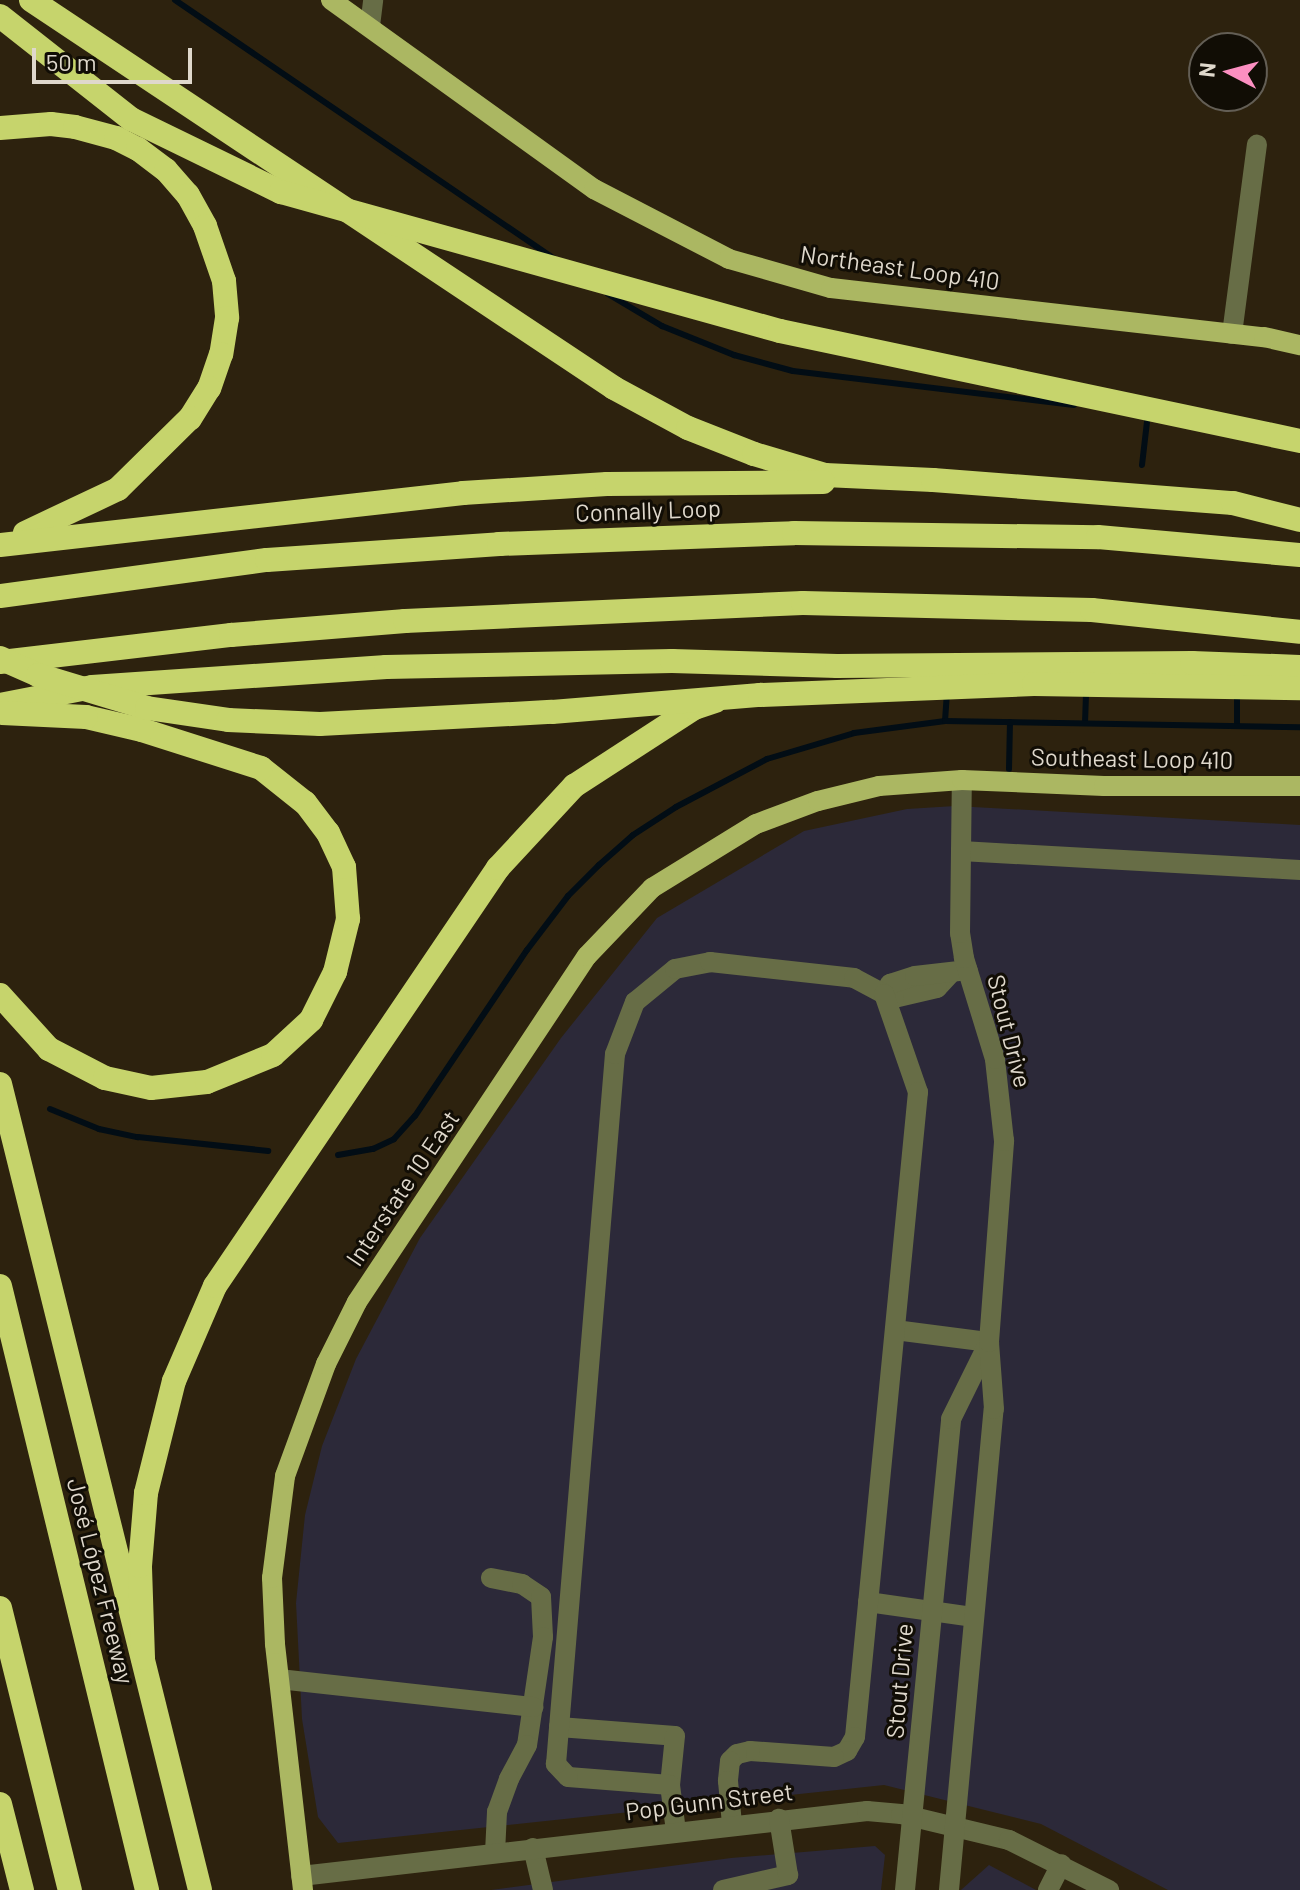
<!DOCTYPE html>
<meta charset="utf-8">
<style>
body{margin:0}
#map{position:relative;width:1300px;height:1890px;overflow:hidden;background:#2d220e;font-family:Barlow,sans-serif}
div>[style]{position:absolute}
.industrial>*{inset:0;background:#2c2939}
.stream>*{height:6px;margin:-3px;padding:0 3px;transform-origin:3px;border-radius:3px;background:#020d15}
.minor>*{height:20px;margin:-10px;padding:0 10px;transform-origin:10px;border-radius:10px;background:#676d46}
.major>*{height:20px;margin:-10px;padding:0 10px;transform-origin:10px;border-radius:10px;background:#abb762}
.highway>*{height:24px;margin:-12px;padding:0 12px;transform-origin:12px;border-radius:12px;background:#c6d46c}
.highway-bridge>*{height:24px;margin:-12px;padding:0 12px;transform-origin:12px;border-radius:12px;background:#c6d46c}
span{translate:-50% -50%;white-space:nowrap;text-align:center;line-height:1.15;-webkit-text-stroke:6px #110d05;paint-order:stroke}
.street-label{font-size:24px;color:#dfd8cc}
.north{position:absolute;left:1188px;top:32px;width:80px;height:80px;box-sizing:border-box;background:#110d05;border:2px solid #635e55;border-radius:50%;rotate:276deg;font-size:22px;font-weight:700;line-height:32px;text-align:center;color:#dfd8cc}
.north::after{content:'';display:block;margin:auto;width:28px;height:36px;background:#fc8fc1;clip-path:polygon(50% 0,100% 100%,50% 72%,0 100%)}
.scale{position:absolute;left:32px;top:48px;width:160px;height:36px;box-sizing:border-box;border:4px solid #dfd8cc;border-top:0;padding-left:10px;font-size:24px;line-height:28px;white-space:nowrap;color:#dfd8cc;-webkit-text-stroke:6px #110d05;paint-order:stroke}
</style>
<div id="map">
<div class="industrial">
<div style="clip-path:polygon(955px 806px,1300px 825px,1300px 1890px,1168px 1890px,1041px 1824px,884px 1785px,338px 1843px,318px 1817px,302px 1719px,296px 1603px,305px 1515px,322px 1446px,356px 1359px,420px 1238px,561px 1038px,657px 918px,804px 831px,907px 809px)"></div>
<div style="clip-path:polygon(875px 1846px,885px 1855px,881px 1890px,491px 1890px,731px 1858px)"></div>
<div style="clip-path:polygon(989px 1865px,1036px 1890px,961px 1890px)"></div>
</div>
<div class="stream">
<div style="left:175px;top:0;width:460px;rotate:34.3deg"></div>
<div style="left:608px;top:294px;width:63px;rotate:30.7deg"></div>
<div style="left:662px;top:326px;width:78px;rotate:21.9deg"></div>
<div style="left:734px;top:355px;width:61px;rotate:15.2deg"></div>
<div style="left:793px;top:371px;width:283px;rotate:6.9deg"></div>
<div style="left:1142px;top:465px;width:52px;rotate:-83.4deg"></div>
<div style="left:945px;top:721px;width:29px;rotate:-86deg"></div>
<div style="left:1085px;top:723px;width:34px;rotate:-88deg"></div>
<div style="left:1237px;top:725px;width:34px;rotate:-90deg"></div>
<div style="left:1009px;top:769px;width:47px;rotate:-88.8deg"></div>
<div style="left:50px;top:1109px;width:53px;rotate:22.2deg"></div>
<div style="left:99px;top:1129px;width:40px;rotate:12deg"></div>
<div style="left:138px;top:1137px;width:131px;rotate:6.1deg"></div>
<div style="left:338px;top:1155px;width:36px;rotate:-10deg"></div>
<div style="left:373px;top:1149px;width:23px;rotate:-25deg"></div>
<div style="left:394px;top:1139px;width:31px;rotate:-48deg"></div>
<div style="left:415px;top:1116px;width:200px;rotate:-56deg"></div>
<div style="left:527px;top:950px;width:68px;rotate:-52.8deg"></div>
<div style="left:568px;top:896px;width:44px;rotate:-45deg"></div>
<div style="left:599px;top:865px;width:45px;rotate:-41.4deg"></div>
<div style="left:633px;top:835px;width:51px;rotate:-33.1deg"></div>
<div style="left:676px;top:807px;width:103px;rotate:-27.8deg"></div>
<div style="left:767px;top:759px;width:91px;rotate:-16.6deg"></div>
<div style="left:854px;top:733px;width:92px;rotate:-7.5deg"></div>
<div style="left:945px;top:721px;width:355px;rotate:1deg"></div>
</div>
<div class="minor">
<div style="left:370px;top:26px;width:26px;rotate:-83deg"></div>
<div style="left:1232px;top:334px;width:191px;rotate:-82.5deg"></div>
<div style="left:961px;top:851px;width:340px;rotate:3.2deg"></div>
<div style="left:950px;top:974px;width:19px;rotate:133deg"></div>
<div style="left:937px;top:988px;width:44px;rotate:166.9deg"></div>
<div style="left:894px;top:998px;width:11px;rotate:-158deg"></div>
<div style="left:884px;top:994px;width:12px;rotate:-59deg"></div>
<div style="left:890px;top:984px;width:26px;rotate:-18deg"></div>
<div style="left:915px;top:976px;width:53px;rotate:-6.5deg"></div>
<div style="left:895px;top:1330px;width:95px;rotate:7.3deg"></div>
<div style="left:491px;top:1578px;width:32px;rotate:11deg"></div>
<div style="left:522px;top:1584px;width:23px;rotate:34deg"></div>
<div style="left:541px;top:1597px;width:40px;rotate:87.1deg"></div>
<div style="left:543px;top:1637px;width:109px;rotate:98.4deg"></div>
<div style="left:527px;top:1745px;width:38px;rotate:118deg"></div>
<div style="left:509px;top:1779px;width:35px;rotate:110deg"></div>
<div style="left:497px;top:1812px;width:41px;rotate:92.8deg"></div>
<div style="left:868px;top:1602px;width:107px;rotate:8.1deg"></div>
<div style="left:279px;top:1679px;width:256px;rotate:6.3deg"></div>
<div style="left:559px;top:1727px;width:116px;rotate:4.4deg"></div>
<div style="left:675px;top:1736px;width:49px;rotate:95.8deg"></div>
<div style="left:670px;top:1785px;width:46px;rotate:82.6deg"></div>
<div style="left:670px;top:1785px;width:102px;rotate:-175.5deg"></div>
<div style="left:568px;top:1777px;width:18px;rotate:-133deg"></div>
<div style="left:556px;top:1764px;width:712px;rotate:-85.25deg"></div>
<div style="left:615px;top:1054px;width:56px;rotate:-69deg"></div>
<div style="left:635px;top:1002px;width:52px;rotate:-39.5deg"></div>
<div style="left:675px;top:969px;width:36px;rotate:-11deg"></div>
<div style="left:710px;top:962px;width:145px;rotate:6.3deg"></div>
<div style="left:854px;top:978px;width:34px;rotate:28deg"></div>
<div style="left:884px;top:994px;width:104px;rotate:70.9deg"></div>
<div style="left:918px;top:1092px;width:648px;rotate:95.58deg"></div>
<div style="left:855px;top:1737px;width:16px;rotate:120deg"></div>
<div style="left:847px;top:1751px;width:14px;rotate:155deg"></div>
<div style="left:834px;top:1757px;width:84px;rotate:-175.9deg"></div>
<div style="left:750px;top:1751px;width:13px;rotate:167deg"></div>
<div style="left:737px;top:1754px;width:10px;rotate:135deg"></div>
<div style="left:730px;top:1761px;width:20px;rotate:96deg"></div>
<div style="left:728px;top:1781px;width:43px;rotate:84.7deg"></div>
<div style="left:533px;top:1848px;width:43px;rotate:76.6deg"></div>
<div style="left:301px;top:1876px;width:570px;rotate:-6.55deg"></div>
<div style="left:867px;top:1811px;width:34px;rotate:5deg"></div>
<div style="left:901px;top:1814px;width:111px;rotate:13.5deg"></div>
<div style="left:1009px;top:1840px;width:112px;rotate:26.6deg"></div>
<div style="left:723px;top:1890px;width:67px;rotate:-13deg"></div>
<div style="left:788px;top:1875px;width:57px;rotate:-99.1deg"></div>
<div style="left:905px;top:1890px;width:473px;rotate:-84.4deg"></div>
<div style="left:951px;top:1419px;width:86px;rotate:-63.7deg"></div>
<div style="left:949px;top:1890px;width:483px;rotate:-84.7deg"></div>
<div style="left:994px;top:1409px;width:67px;rotate:-94.3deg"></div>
<div style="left:989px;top:1342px;width:202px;rotate:-85.7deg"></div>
<div style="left:1004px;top:1141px;width:82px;rotate:-96.3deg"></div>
<div style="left:995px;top:1059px;width:106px;rotate:-107.1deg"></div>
<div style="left:964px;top:958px;width:25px;rotate:-99deg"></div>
<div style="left:960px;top:933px;width:153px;rotate:-89.3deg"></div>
<div style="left:1048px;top:1890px;width:29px;rotate:-63deg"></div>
</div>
<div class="major">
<div style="left:331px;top:0;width:324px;rotate:35.7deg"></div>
<div style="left:594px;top:189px;width:152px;rotate:27.4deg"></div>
<div style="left:729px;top:259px;width:106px;rotate:15.9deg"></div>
<div style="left:831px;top:288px;width:436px;rotate:6.5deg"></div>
<div style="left:1264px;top:337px;width:37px;rotate:13deg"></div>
<div style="left:303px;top:1890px;width:248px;rotate:-96.5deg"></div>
<div style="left:275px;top:1644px;width:66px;rotate:-92.6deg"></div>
<div style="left:272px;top:1578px;width:103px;rotate:-82.7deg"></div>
<div style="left:285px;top:1476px;width:119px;rotate:-69.9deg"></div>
<div style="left:326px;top:1364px;width:69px;rotate:-63.4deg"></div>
<div style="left:357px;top:1302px;width:415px;rotate:-56.4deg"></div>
<div style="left:587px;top:956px;width:94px;rotate:-46.3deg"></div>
<div style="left:652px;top:888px;width:122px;rotate:-31.6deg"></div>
<div style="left:756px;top:824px;width:66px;rotate:-20.4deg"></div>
<div style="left:818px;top:801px;width:63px;rotate:-13.8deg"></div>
<div style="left:879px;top:786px;width:83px;rotate:-4.1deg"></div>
<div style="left:962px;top:780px;width:142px;rotate:2.4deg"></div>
<div style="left:1104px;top:786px;width:196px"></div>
</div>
<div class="highway">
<div style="left:31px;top:0;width:700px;rotate:33.64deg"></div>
<div style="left:614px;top:388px;width:84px;rotate:28.4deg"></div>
<div style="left:688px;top:428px;width:71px;rotate:21.5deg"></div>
<div style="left:754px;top:454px;width:74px;rotate:16.5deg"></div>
<div style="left:825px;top:475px;width:108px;rotate:2.7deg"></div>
<div style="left:933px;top:480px;width:301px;rotate:4.4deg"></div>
<div style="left:1233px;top:503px;width:69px;rotate:14.2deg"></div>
<div style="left:0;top:128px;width:51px;rotate:-4.5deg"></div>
<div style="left:51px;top:124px;width:24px;rotate:7deg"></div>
<div style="left:75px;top:127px;width:42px;rotate:15deg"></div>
<div style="left:116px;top:138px;width:25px;rotate:27deg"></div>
<div style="left:138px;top:149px;width:35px;rotate:37deg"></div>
<div style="left:166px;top:170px;width:33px;rotate:49deg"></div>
<div style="left:188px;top:195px;width:35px;rotate:61deg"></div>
<div style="left:205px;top:226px;width:58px;rotate:70.9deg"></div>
<div style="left:224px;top:281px;width:37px;rotate:85deg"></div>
<div style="left:227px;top:318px;width:36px;rotate:99deg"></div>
<div style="left:221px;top:354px;width:36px;rotate:109deg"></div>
<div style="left:209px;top:388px;width:36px;rotate:122deg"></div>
<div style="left:190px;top:418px;width:101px;rotate:135.4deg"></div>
<div style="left:118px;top:489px;width:103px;rotate:154.7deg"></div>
<div style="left:0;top:545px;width:466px;rotate:-6.4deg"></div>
<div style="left:463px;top:493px;width:144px;rotate:-3.6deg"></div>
<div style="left:607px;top:484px;width:216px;rotate:-0.5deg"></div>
<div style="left:0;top:596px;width:269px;rotate:-7.7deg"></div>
<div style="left:267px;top:560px;width:233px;rotate:-3.9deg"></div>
<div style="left:499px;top:544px;width:295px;rotate:-2.1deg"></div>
<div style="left:794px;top:533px;width:304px;rotate:0.8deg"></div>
<div style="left:1098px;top:537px;width:203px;rotate:5.1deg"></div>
<div style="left:0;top:662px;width:233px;rotate:-6.7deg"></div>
<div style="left:231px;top:635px;width:175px;rotate:-4.6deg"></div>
<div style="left:405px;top:621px;width:398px;rotate:-2.6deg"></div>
<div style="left:803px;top:603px;width:289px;rotate:1.4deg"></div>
<div style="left:1092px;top:610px;width:209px;rotate:6deg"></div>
<div style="left:0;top:705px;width:94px;rotate:-11.1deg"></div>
<div style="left:92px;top:687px;width:295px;rotate:-3.9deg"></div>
<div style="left:386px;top:667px;width:286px;rotate:-1.2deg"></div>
<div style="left:672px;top:661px;width:165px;rotate:1.7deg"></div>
<div style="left:837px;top:666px;width:355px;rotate:-0.5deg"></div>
<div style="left:1192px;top:663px;width:108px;rotate:2.1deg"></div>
<div style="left:0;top:995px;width:73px;rotate:47.8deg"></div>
<div style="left:49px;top:1049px;width:63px;rotate:27.4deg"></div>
<div style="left:105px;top:1078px;width:47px;rotate:12.3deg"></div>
<div style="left:151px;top:1088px;width:56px;rotate:-6.1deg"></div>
<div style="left:207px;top:1082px;width:71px;rotate:-22.2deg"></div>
<div style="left:273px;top:1055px;width:52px;rotate:-42.6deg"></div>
<div style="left:311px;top:1020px;width:54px;rotate:-63.4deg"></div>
<div style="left:335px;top:972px;width:55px;rotate:-76.2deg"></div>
<div style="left:348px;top:919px;width:52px;rotate:-94.4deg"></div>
<div style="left:344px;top:867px;width:38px;rotate:-115deg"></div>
<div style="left:328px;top:833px;width:38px;rotate:-127deg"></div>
<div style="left:305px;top:803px;width:56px;rotate:-141.5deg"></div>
<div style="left:261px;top:768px;width:125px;rotate:-162.3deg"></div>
<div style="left:142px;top:730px;width:57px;rotate:-166.9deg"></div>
<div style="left:86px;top:717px;width:84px;rotate:-177.3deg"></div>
<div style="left:0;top:1084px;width:830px;rotate:76.06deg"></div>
<div style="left:0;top:1286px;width:622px;rotate:76.32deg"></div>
<div style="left:0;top:1608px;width:291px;rotate:76.1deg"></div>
<div style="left:143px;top:1658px;width:92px;rotate:-91.9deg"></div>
<div style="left:140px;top:1566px;width:73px;rotate:-85.3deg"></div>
<div style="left:146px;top:1493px;width:115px;rotate:-76deg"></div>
<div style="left:174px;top:1381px;width:103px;rotate:-66.7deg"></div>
<div style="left:215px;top:1286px;width:505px;rotate:-55.9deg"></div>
<div style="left:498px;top:868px;width:112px;rotate:-47.2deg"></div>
<div style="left:574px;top:786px;width:143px;rotate:-33deg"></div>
<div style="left:694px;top:708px;width:22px;rotate:-18deg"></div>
<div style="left:0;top:1804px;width:89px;rotate:75.7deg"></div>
</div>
<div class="highway-bridge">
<div style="left:0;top:16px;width:167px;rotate:38.2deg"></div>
<div style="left:131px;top:119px;width:167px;rotate:26deg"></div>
<div style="left:281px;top:192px;width:518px;rotate:15.57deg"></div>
<div style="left:780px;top:331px;width:532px;rotate:11.94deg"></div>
<div style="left:0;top:658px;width:42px;rotate:24.1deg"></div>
<div style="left:38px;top:675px;width:114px;rotate:16.8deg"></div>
<div style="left:147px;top:708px;width:82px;rotate:8.4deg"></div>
<div style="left:228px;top:720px;width:92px;rotate:2.5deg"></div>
<div style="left:320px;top:724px;width:232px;rotate:-3deg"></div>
<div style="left:552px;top:712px;width:209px;rotate:-4.7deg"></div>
<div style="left:760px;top:695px;width:274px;rotate:-2.3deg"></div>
<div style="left:1034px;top:684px;width:266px;rotate:0.9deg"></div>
</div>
<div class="street-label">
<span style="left:900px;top:267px;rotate:8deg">Northeast Loop 410</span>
<span style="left:648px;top:510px;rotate:-2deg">Connally Loop</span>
<span style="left:1132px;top:758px;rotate:1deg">Southeast Loop 410</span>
<span style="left:1010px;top:1031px;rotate:76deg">Stout Drive</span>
<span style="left:402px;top:1188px;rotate:-56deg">Interstate 10 East</span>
<span style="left:101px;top:1581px;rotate:76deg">José López Freeway</span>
<span style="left:899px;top:1681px;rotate:-85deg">Stout Drive</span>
<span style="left:709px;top:1801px;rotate:-7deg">Pop Gunn Street</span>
</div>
<div class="north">N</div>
<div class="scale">50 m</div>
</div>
